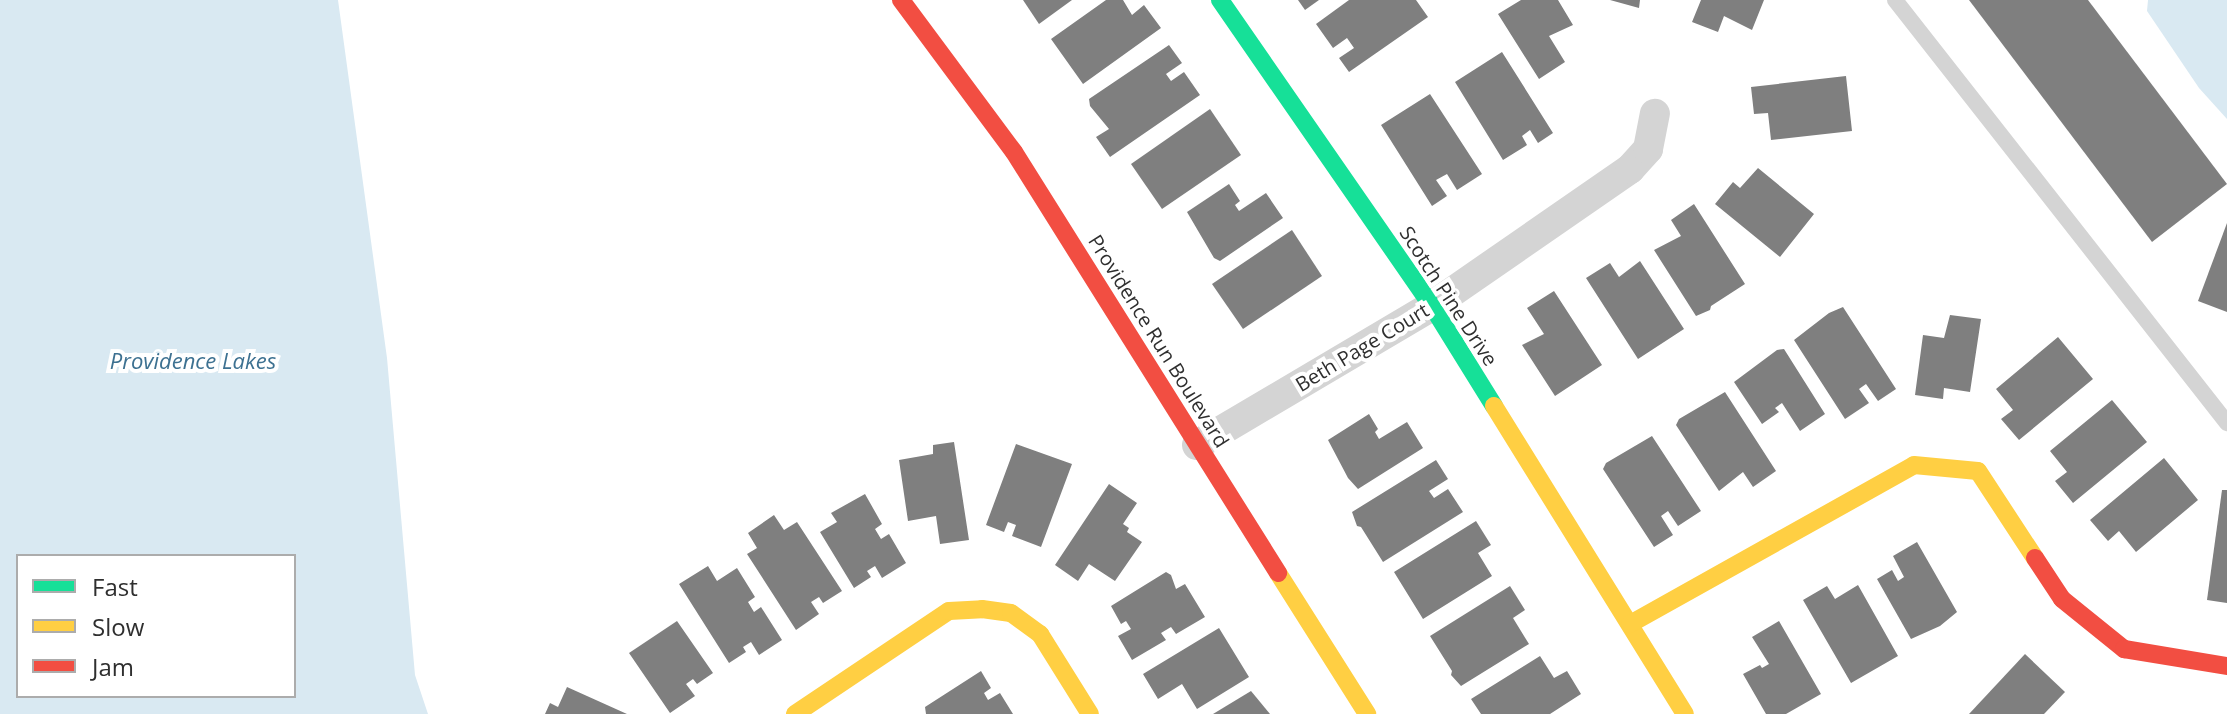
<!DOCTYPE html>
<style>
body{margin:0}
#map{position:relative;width:2227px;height:714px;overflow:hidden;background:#fff;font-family:"Open Sans",sans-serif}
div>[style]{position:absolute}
.water>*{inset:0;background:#d9e9f2}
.building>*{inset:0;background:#7f7f7f}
.lane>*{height:16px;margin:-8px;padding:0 8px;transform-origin:8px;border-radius:8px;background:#d4d4d4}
.street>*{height:30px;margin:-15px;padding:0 15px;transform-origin:15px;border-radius:15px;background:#d4d4d4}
.fast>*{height:18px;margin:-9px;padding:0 9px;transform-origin:9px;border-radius:9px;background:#16e098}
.slow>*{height:18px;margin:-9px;padding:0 9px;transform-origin:9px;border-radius:9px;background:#ffcf43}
.jam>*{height:18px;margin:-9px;padding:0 9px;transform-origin:9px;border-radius:9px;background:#f24e42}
span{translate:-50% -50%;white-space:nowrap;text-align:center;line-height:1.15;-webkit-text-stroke:8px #fff;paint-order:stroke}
.street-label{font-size:20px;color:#2f2f2f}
.water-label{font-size:22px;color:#3d7191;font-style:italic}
.legend{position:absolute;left:16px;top:554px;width:280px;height:144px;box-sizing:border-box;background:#fff;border:2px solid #acacac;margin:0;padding:10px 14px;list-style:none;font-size:24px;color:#2f2f2f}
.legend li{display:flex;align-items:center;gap:16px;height:40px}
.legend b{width:40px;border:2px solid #acacac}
</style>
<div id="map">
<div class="water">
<div style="clip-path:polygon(evenodd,0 0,338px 0,387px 358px,415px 675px,428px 714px,0 714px,0 0,18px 556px,294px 556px,294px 696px,18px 696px,18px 556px)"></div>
<div style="clip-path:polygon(2148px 0,2227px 0,2227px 119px,2199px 88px,2147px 11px)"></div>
</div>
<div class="building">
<div style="clip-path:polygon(1023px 0,1072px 0,1039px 24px)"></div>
<div style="clip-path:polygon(1106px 0,1123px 0,1132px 15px,1144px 5px,1161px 28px,1083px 84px,1051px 39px)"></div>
<div style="clip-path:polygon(1298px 0,1319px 0,1305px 10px)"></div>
<div style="clip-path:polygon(1349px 0,1416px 0,1428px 17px,1349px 72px,1339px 58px,1354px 48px,1347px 38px,1333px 48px,1316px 24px)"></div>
<div style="clip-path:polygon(1521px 0,1558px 0,1573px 25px,1549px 36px,1565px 62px,1539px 79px,1498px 14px)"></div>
<div style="clip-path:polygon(1610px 0,1640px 0,1639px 8px)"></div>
<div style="clip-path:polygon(1701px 0,1764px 0,1752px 30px,1724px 16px,1718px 32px,1692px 22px)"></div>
<div style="clip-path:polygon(1969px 0,2088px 0,2227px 184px,2152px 242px)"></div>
<div style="clip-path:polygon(1169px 45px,1182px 63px,1166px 74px,1171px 81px,1184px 72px,1200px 95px,1110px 157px,1096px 137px,1109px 129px,1090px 106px,1089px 99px)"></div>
<div style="clip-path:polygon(1502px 52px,1553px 133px,1538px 143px,1530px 130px,1522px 136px,1527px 145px,1503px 160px,1455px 82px)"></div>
<div style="clip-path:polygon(1846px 76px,1852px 131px,1771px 140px,1768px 113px,1754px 114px,1751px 87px)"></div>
<div style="clip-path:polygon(1430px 94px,1482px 174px,1457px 190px,1447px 174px,1436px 180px,1447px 196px,1432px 206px,1381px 125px)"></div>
<div style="clip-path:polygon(1210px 109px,1241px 155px,1162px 209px,1131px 164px)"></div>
<div style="clip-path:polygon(1758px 168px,1814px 214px,1780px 257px,1715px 204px,1733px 182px,1740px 188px)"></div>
<div style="clip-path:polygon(1229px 184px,1240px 201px,1235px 205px,1239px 211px,1266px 193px,1283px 218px,1220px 261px,1214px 258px,1187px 212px)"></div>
<div style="clip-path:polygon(1694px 204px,1745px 284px,1711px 306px,1710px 310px,1696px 316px,1654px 250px,1681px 236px,1671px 220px)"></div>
<div style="clip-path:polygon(2227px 223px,2227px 312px,2198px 301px)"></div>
<div style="clip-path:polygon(1292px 230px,1322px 276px,1243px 329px,1212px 284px)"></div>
<div style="clip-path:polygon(1640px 261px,1684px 329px,1638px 359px,1586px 278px,1610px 263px,1619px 277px)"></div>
<div style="clip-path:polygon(1554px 291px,1602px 365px,1555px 396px,1522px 345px,1544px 334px,1527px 308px)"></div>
<div style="clip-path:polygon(1843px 307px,1896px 389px,1878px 401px,1866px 384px,1859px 389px,1869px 403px,1845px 419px,1794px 340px,1829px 313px)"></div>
<div style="clip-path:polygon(1950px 315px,1981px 319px,1970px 392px,1944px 388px,1943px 399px,1915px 395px,1923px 335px,1944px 338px)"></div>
<div style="clip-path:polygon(2058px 337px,2093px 379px,2019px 440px,2001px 419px,2013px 410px,1996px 389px)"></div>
<div style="clip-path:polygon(1784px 349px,1825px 414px,1800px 431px,1782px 403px,1775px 408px,1779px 412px,1762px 424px,1734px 382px,1777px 350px)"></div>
<div style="clip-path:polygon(1725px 392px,1776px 471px,1753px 487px,1743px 472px,1719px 491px,1676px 425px,1679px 419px)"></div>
<div style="clip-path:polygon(2112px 400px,2147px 442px,2073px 503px,2055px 481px,2067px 472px,2050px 451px)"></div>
<div style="clip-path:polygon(1369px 414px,1378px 429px,1375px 432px,1379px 439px,1407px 422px,1423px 448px,1358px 489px,1348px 478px,1328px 440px)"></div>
<div style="clip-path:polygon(1652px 436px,1701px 511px,1678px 526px,1668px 511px,1661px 516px,1673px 535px,1654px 547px,1603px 469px,1606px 463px)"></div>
<div style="clip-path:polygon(954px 442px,969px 540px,940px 544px,936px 516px,908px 521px,899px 460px,933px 454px,933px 445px)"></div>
<div style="clip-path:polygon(1016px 444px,1072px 464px,1041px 547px,1012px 536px,1016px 525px,1008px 522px,1004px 532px,986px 525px)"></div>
<div style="clip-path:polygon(2164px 458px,2198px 500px,2136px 552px,2119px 531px,2108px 541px,2090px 520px)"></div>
<div style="clip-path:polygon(1436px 460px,1448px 479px,1429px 491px,1434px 498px,1448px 489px,1463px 512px,1383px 562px,1361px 527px,1357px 526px,1352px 512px)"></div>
<div style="clip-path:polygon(1109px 484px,1137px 503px,1123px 524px,1129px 528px,1127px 532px,1142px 542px,1115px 581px,1089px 564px,1078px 581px,1055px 565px)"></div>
<div style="clip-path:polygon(2222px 490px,2227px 490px,2227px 603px,2207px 600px)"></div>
<div style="clip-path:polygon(865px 494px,882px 524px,875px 529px,881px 539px,889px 534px,906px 563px,882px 578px,875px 566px,867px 571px,871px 577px,854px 588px,820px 532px,837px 522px,831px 513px)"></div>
<div style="clip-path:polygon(774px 515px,784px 530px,797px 522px,842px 591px,823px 603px,819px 597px,811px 602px,819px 614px,796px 630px,747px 554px,757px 548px,748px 533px)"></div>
<div style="clip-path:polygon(1476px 521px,1491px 545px,1478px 553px,1492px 576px,1423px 619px,1394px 572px)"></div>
<div style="clip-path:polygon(1917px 542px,1957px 612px,1940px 626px,1911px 639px,1877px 579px,1892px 570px,1898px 581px,1904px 577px,1893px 556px)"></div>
<div style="clip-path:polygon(708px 566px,717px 581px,737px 568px,755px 597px,748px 602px,754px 612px,761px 607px,782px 640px,759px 655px,751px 642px,743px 647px,746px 652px,729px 663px,679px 584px)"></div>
<div style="clip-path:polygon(1166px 572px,1171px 575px,1176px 589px,1185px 584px,1205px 617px,1176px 634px,1171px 627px,1161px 633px,1166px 640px,1132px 660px,1118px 636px,1131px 629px,1126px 621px,1121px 624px,1111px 606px)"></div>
<div style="clip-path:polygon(1858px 585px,1898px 656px,1851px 683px,1803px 600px,1827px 586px,1835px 599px)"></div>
<div style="clip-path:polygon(1510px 586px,1525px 610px,1513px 618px,1529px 644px,1461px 686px,1451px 675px,1452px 671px,1430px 636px)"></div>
<div style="clip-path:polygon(677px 621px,713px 673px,697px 684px,693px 679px,686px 684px,695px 696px,670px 713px,629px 653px)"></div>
<div style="clip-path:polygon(1779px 621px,1821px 694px,1786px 714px,1766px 714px,1743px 674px,1760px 665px,1762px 668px,1769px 664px,1752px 637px)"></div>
<div style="clip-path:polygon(1219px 628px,1249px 677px,1197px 709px,1182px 684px,1158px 699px,1143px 674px)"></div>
<div style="clip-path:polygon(2025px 654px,2065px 692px,2044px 714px,1969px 714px)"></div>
<div style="clip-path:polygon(1540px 656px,1554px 678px,1567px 671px,1581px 694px,1550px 714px,1481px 714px,1471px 699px)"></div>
<div style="clip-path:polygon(981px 671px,991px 688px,984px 693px,988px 700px,1000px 693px,1013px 714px,926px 714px,925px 707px)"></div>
<div style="clip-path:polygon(567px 687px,627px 714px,545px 714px,550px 703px,558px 707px)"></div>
<div style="clip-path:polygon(1251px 691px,1270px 714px,1213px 714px)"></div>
</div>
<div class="lane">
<div style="left:1895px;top:0;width:538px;rotate:51.87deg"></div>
</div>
<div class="street">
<div style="left:1197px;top:445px;width:273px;rotate:-30.6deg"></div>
<div style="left:1432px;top:306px;width:241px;rotate:-34.7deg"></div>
<div style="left:1630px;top:169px;width:27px;rotate:-48deg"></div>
<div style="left:1648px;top:149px;width:36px;rotate:-79deg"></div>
</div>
<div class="fast">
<div style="left:1220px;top:0;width:372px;rotate:55.3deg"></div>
<div style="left:1432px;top:306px;width:118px;rotate:58.2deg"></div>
</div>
<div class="slow">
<div style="left:1494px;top:406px;width:362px;rotate:58.2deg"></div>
<div style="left:1278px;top:573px;width:167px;rotate:57.7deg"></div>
<div style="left:1630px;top:624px;width:325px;rotate:-29.2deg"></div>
<div style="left:1914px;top:465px;width:64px;rotate:5.4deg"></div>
<div style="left:1978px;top:471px;width:104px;rotate:56.8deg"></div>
<div style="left:795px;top:714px;width:185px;rotate:-33.8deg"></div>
<div style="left:949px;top:611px;width:33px;rotate:-3deg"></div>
<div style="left:982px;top:609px;width:29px;rotate:8deg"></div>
<div style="left:1011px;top:613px;width:36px;rotate:36deg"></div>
<div style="left:1040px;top:634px;width:94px;rotate:58deg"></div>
</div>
<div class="jam">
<div style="left:901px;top:0;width:189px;rotate:53.4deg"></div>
<div style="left:1014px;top:152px;width:497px;rotate:57.9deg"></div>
<div style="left:2035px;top:558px;width:49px;rotate:56.6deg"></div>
<div style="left:2062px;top:599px;width:80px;rotate:38.9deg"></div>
<div style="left:2124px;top:649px;width:104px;rotate:9.4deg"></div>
</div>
<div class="street-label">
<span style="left:1449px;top:296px;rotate:57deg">Scotch Pine Drive</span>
<span style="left:1159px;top:341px;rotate:58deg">Providence Run Boulevard</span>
<span style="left:1362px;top:347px;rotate:-31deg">Beth Page Court</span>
</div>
<div class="water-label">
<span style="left:193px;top:361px">Providence Lakes</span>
</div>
<ul class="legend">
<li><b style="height:10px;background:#16e098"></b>Fast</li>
<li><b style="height:10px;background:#ffcf43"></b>Slow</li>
<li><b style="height:10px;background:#f24e42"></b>Jam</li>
</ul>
</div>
